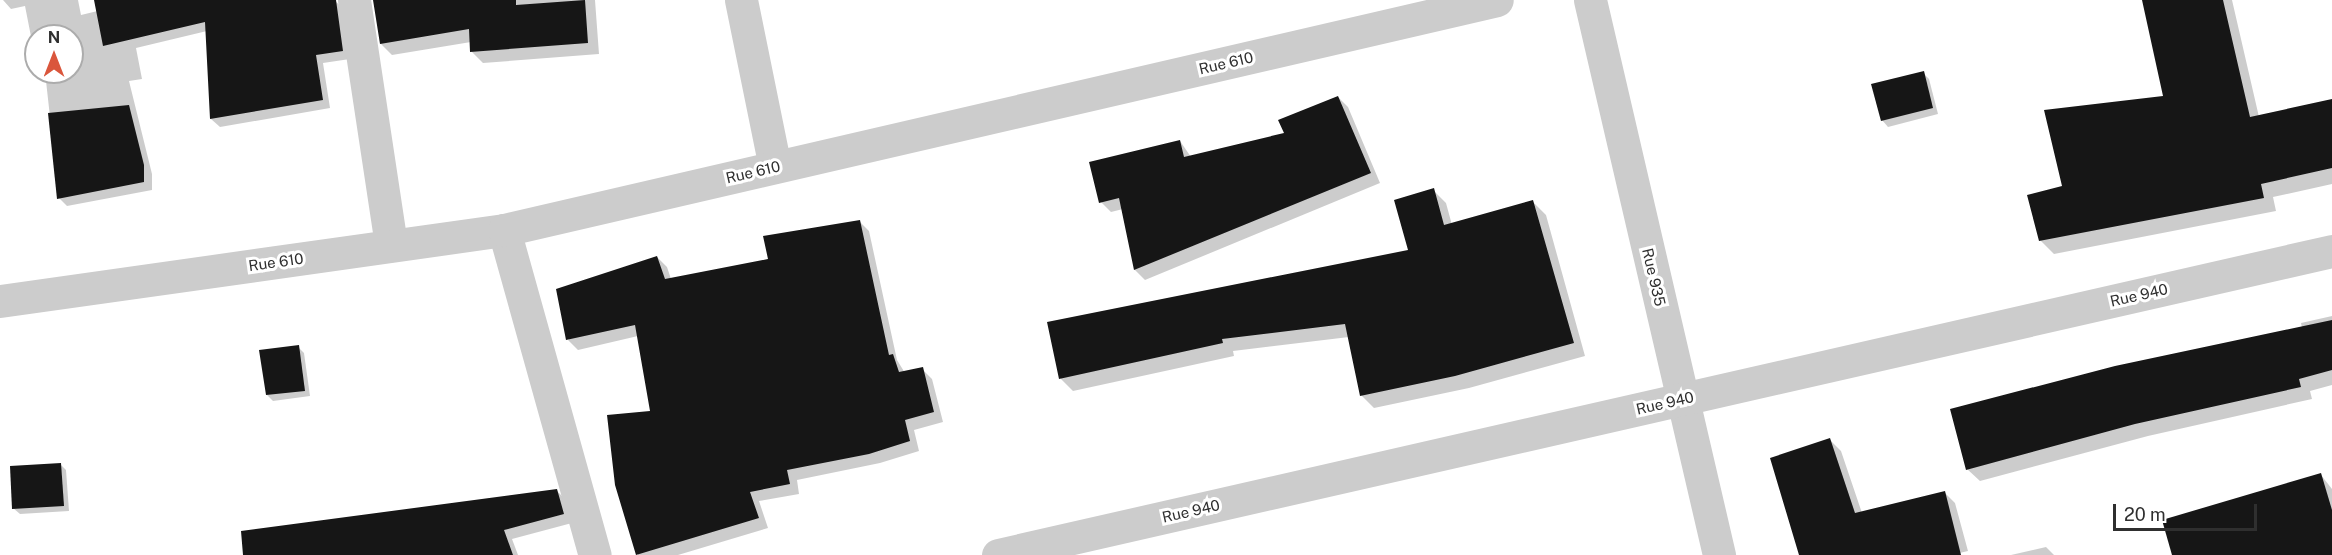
<!DOCTYPE html>
<style>
body{margin:0}
#map{position:relative;width:2332px;height:555px;overflow:hidden;background:#fff;font-family:"Public Sans",sans-serif}
div>[style]{position:absolute}
.shadow>*{inset:0;background:#0003}
.building>*{inset:0;background:#161616}
.minor>*{height:33px;margin:-16.5px;padding:0 16.5px;transform-origin:16.5px;border-radius:16.5px;background:#ccc}
span{translate:-50% -50%;white-space:nowrap;text-align:center;line-height:1.15;-webkit-text-stroke:6px #fff;paint-order:stroke}
.street-label{font-size:15px;color:#2f2f2f}
.north{position:absolute;left:24px;top:24px;width:60px;height:60px;box-sizing:border-box;background:#fff;border:2px solid #acacac;border-radius:50%;rotate:0deg;font-size:16px;font-weight:700;line-height:24px;text-align:center;color:#2f2f2f}
.north::after{content:'';display:block;margin:auto;width:21px;height:27px;background:#da563c;clip-path:polygon(50% 0,100% 100%,50% 72%,0 100%)}
.scale{position:absolute;left:2113px;top:504px;width:144px;height:27px;box-sizing:border-box;border:3px solid #2f2f2f;border-top:0;padding-left:8px;font-size:18px;line-height:21px;white-space:nowrap;color:#2f2f2f;-webkit-text-stroke:4px #fff;paint-order:stroke}
</style>
<div id="map">
<div class="shadow">
<div style="clip-path:polygon(78px 0,81px 15px,143px 0,335px 1px,344px 9px,350px 59px,323px 63px,330px 108px,220px 127px,211px 119px,207px 31px,136px 48px,142px 79px,129px 81px,152px 174px,152px 190px,67px 206px,59px 198px,45px 72px,72px 72px,72px 36px,36px 36px,36px 62px,25px 6px,11px 9px,3px 0)"></div>
<div style="clip-path:polygon(374px 0,595px 0,599px 54px,483px 63px,472px 52px,471px 42px,392px 55px,381px 44px)"></div>
<div style="clip-path:polygon(2143px 0,2232px 0,2259px 117px,2332px 101px,2332px 184px,2273px 197px,2276px 211px,2054px 254px,2040px 240px,2064px 187px,2165px 97px)"></div>
<div style="clip-path:polygon(1923px 73px,1929px 79px,1938px 114px,1888px 127px,1882px 120px)"></div>
<div style="clip-path:polygon(1338px 97px,1348px 107px,1380px 183px,1145px 280px,1135px 270px,1123px 209px,1111px 212px,1101px 202px,1180px 141px,1191px 157px,1286px 134px)"></div>
<div style="clip-path:polygon(1433px 190px,1446px 203px,1452px 225px,1533px 202px,1546px 215px,1585px 356px,1469px 388px,1374px 408px,1361px 395px,1349px 337px,1233px 351px,1234px 356px,1073px 391px,1061px 379px,1048px 323px,1410px 251px)"></div>
<div style="clip-path:polygon(859px 221px,869px 231px,897px 360px,905px 373px,922px 369px,932px 379px,943px 422px,914px 430px,919px 451px,880px 463px,797px 480px,799px 494px,759px 501px,768px 528px,678px 555px,638px 555px,652px 412px,638px 336px,578px 350px,568px 340px,657px 257px,667px 267px,671px 279px,770px 260px)"></div>
<div style="clip-path:polygon(2332px 316px,2332px 385px,2310px 391px,2312px 399px,2148px 436px,1980px 481px,1967px 469px,2302px 328px,2301px 323px)"></div>
<div style="clip-path:polygon(298px 347px,304px 353px,310px 396px,273px 401px,267px 395px)"></div>
<div style="clip-path:polygon(1830px 440px,1841px 451px,1862px 513px,1944px 492px,1955px 503px,1968px 551px,1951px 555px,1800px 555px)"></div>
<div style="clip-path:polygon(60px 464px,66px 470px,69px 511px,20px 514px,13px 508px)"></div>
<div style="clip-path:polygon(2321px 475px,2332px 489px,2332px 555px,2173px 555px)"></div>
<div style="clip-path:polygon(556px 490px,566px 500px,572px 523px,512px 539px,518px 555px,280px 555px)"></div>
<div style="clip-path:polygon(2046px 547px,2054px 555px,2011px 555px)"></div>
</div>
<div class="building">
<div style="clip-path:polygon(94px 0,336px 0,343px 51px,316px 55px,323px 100px,210px 119px,205px 22px,103px 46px)"></div>
<div style="clip-path:polygon(373px 0,516px 0,516px 5px,585px 0,588px 43px,470px 52px,469px 29px,380px 44px)"></div>
<div style="clip-path:polygon(2142px 0,2223px 0,2250px 117px,2332px 99px,2332px 168px,2261px 184px,2264px 198px,2039px 241px,2027px 195px,2062px 186px,2044px 110px,2163px 96px)"></div>
<div style="clip-path:polygon(1924px 71px,1933px 108px,1881px 121px,1871px 84px)"></div>
<div style="clip-path:polygon(1338px 96px,1371px 173px,1134px 270px,1119px 198px,1099px 203px,1089px 162px,1180px 140px,1184px 157px,1284px 133px,1278px 120px)"></div>
<div style="clip-path:polygon(129px 105px,144px 165px,144px 182px,57px 199px,48px 113px)"></div>
<div style="clip-path:polygon(1434px 188px,1444px 225px,1533px 200px,1574px 343px,1455px 376px,1360px 396px,1345px 324px,1222px 339px,1223px 343px,1059px 379px,1047px 322px,1408px 250px,1394px 200px)"></div>
<div style="clip-path:polygon(860px 220px,889px 355px,893px 354px,899px 372px,923px 367px,934px 412px,905px 420px,910px 441px,869px 454px,787px 470px,790px 484px,750px 492px,759px 518px,636px 555px,615px 485px,607px 415px,650px 411px,635px 325px,566px 340px,556px 289px,657px 256px,665px 279px,768px 259px,763px 236px)"></div>
<div style="clip-path:polygon(2332px 320px,2332px 370px,2299px 379px,2301px 387px,2135px 424px,1966px 470px,1950px 409px,2115px 366px)"></div>
<div style="clip-path:polygon(299px 345px,305px 391px,266px 395px,259px 350px)"></div>
<div style="clip-path:polygon(1830px 438px,1855px 513px,1945px 491px,1961px 555px,1799px 555px,1770px 458px)"></div>
<div style="clip-path:polygon(61px 463px,64px 506px,12px 509px,10px 466px)"></div>
<div style="clip-path:polygon(2321px 473px,2332px 510px,2332px 555px,2172px 555px,2162px 520px)"></div>
<div style="clip-path:polygon(557px 489px,564px 514px,504px 530px,513px 555px,243px 555px,241px 531px)"></div>
</div>
<div class="minor">
<div style="left:354px;top:0;width:248px;rotate:81.4deg"></div>
<div style="left:741px;top:0;width:170px;rotate:78.5deg"></div>
<div style="left:1590px;top:0;width:570px;rotate:76.91deg"></div>
<div style="left:504px;top:230px;width:337px;rotate:74.4deg"></div>
<div style="left:0;top:301px;width:509px;rotate:-8.02deg"></div>
<div style="left:504px;top:230px;width:1019px;rotate:-13.04deg"></div>
<div style="left:998px;top:555px;width:1368px;rotate:-12.84deg"></div>
</div>
<div class="street-label">
<span style="left:1226px;top:63px;rotate:-13deg">Rue 610</span>
<span style="left:753px;top:172px;rotate:-13deg">Rue 610</span>
<span style="left:276px;top:262px;rotate:-8deg">Rue 610</span>
<span style="left:1654px;top:277px;rotate:77deg">Rue 935</span>
<span style="left:2139px;top:295px;rotate:-13deg">Rue 940</span>
<span style="left:1665px;top:403px;rotate:-13deg">Rue 940</span>
<span style="left:1191px;top:511px;rotate:-13deg">Rue 940</span>
</div>
<div class="north">N</div>
<div class="scale">20 m</div>
</div>
